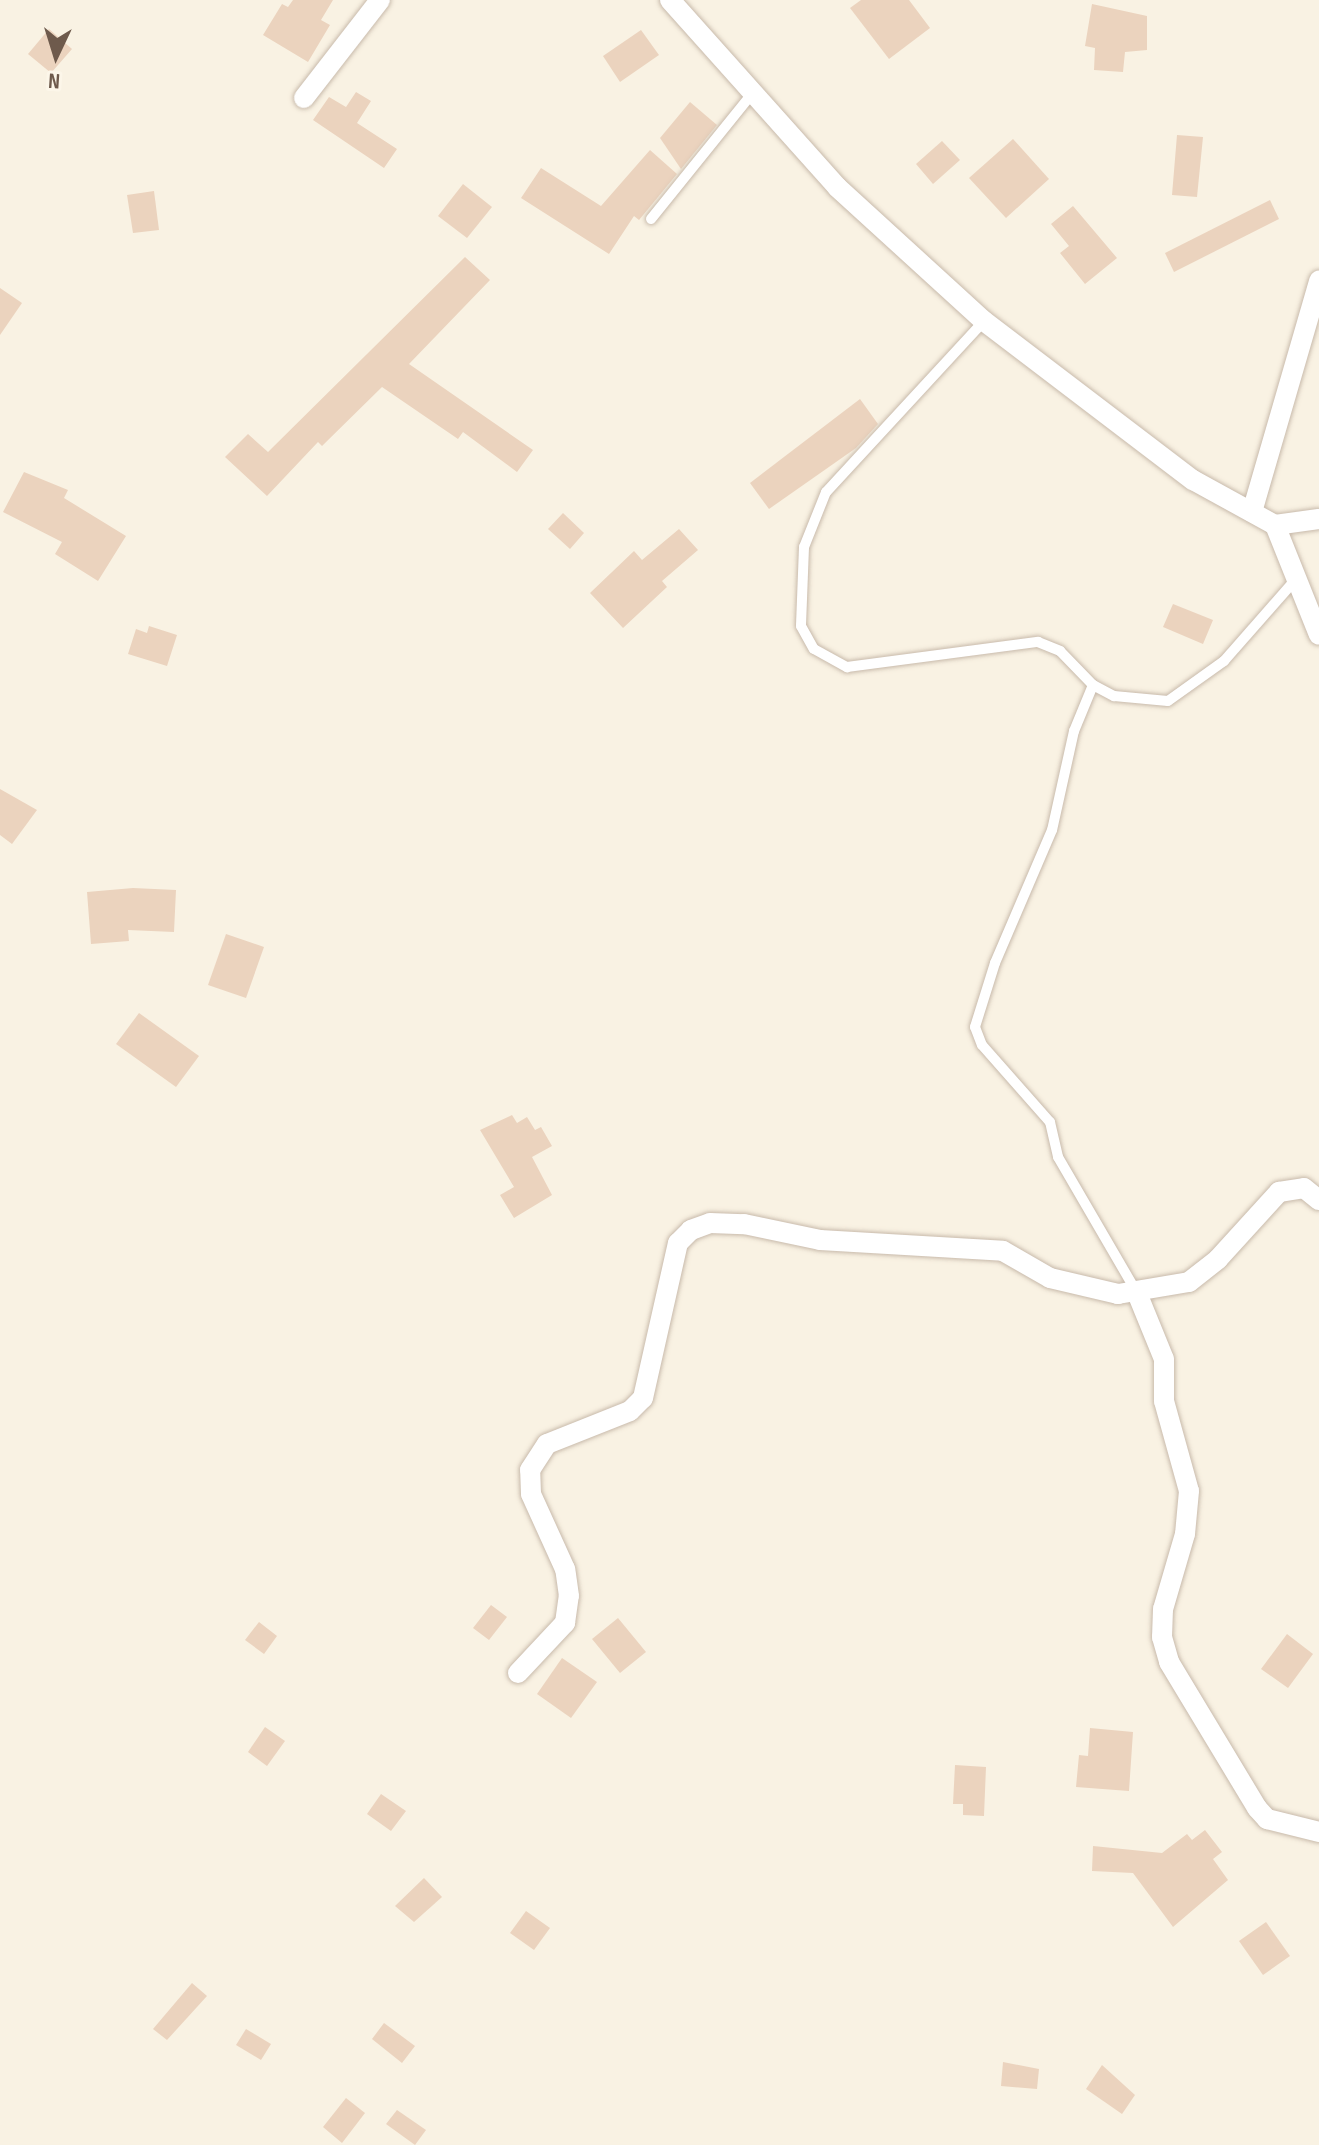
<!DOCTYPE html>
<style>
body{margin:0}
#map{position:relative;width:1319px;height:2145px;overflow:hidden;background:#f9f2e3;font-family:"Sofia Sans Condensed",sans-serif}
div>[style]{position:absolute}
.building>*{inset:0;background:#ebd3be}
.roads{filter:drop-shadow(0 0 2px #c8baab) drop-shadow(0 0 2px #c8baab)}
.service>*{height:10px;margin:-5px;padding:0 5px;transform-origin:5px;border-radius:5px;background:#fff}
.minor>*{height:20px;margin:-10px;padding:0 10px;transform-origin:10px;border-radius:10px;background:#fff}
span{translate:-50% -50%;white-space:nowrap;text-align:center;line-height:1.15;-webkit-text-stroke:7px #fcf6e9;paint-order:stroke}
.north{position:absolute;left:16px;top:16px;width:80px;height:80px;-webkit-text-stroke:6px #fcf6e9;paint-order:stroke;rotate:184deg;font-size:22px;font-weight:700;line-height:32px;text-align:center;color:#6e5a4c}
.north::after{content:'';display:block;margin:auto;width:28px;height:36px;background:#6e5a4c;clip-path:polygon(50% 0,100% 100%,50% 72%,0 100%)}
</style>
<div id="map">
<div class="building">
<div style="clip-path:polygon(293px 0,333px 0,321px 20px,330px 25px,308px 62px,263px 35px,282px 4px,288px 7px)"></div>
<div style="clip-path:polygon(861px 0,909px 0,930px 28px,889px 59px,850px 8px)"></div>
<div style="clip-path:polygon(1092px 4px,1147px 16px,1147px 50px,1125px 52px,1123px 72px,1094px 70px,1095px 48px,1085px 46px)"></div>
<div style="clip-path:polygon(49px 29px,72px 49px,51px 73px,28px 54px)"></div>
<div style="clip-path:polygon(641px 30px,659px 55px,620px 82px,603px 56px)"></div>
<div style="clip-path:polygon(356px 92px,371px 101px,357px 123px,397px 149px,384px 168px,313px 120px,329px 97px,346px 107px)"></div>
<div style="clip-path:polygon(690px 102px,717px 125px,681px 169px,660px 138px)"></div>
<div style="clip-path:polygon(1177px 135px,1203px 137px,1197px 197px,1172px 195px)"></div>
<div style="clip-path:polygon(1013px 139px,1049px 179px,1006px 218px,969px 178px)"></div>
<div style="clip-path:polygon(942px 141px,960px 160px,933px 184px,916px 164px)"></div>
<div style="clip-path:polygon(650px 150px,677px 174px,639px 220px,634px 216px,609px 254px,521px 198px,541px 168px,601px 206px)"></div>
<div style="clip-path:polygon(463px 184px,492px 207px,467px 238px,438px 216px)"></div>
<div style="clip-path:polygon(154px 191px,159px 230px,133px 233px,127px 195px)"></div>
<div style="clip-path:polygon(1270px 200px,1279px 219px,1174px 272px,1165px 253px)"></div>
<div style="clip-path:polygon(1073px 206px,1117px 258px,1085px 284px,1060px 253px,1069px 246px,1051px 224px)"></div>
<div style="clip-path:polygon(465px 257px,490px 280px,409px 364px,533px 450px,517px 472px,463px 432px,458px 439px,382px 387px,322px 446px,318px 442px,267px 496px,225px 457px,248px 434px,268px 452px)"></div>
<div style="clip-path:polygon(0 288px,22px 303px,0 335px)"></div>
<div style="clip-path:polygon(860px 399px,878px 424px,856px 448px,769px 509px,750px 483px)"></div>
<div style="clip-path:polygon(24px 472px,68px 490px,64px 498px,126px 536px,98px 581px,55px 554px,62px 542px,3px 512px)"></div>
<div style="clip-path:polygon(563px 513px,584px 533px,570px 549px,548px 529px)"></div>
<div style="clip-path:polygon(679px 529px,698px 550px,662px 581px,667px 587px,623px 628px,590px 593px,634px 551px,642px 560px)"></div>
<div style="clip-path:polygon(1173px 604px,1213px 620px,1203px 644px,1163px 627px)"></div>
<div style="clip-path:polygon(149px 626px,177px 635px,167px 666px,128px 654px,136px 629px,147px 633px)"></div>
<div style="clip-path:polygon(0 789px,37px 810px,12px 844px,0 835px)"></div>
<div style="clip-path:polygon(133px 888px,176px 890px,174px 932px,128px 930px,129px 941px,91px 944px,87px 892px)"></div>
<div style="clip-path:polygon(226px 934px,264px 947px,246px 998px,208px 985px)"></div>
<div style="clip-path:polygon(139px 1013px,199px 1056px,176px 1087px,116px 1044px)"></div>
<div style="clip-path:polygon(512px 1115px,517px 1123px,527px 1117px,535px 1130px,541px 1127px,552px 1146px,532px 1157px,552px 1195px,514px 1218px,500px 1195px,514px 1187px,480px 1130px)"></div>
<div style="clip-path:polygon(491px 1605px,507px 1617px,489px 1640px,473px 1628px)"></div>
<div style="clip-path:polygon(618px 1618px,646px 1652px,620px 1673px,592px 1639px)"></div>
<div style="clip-path:polygon(259px 1622px,277px 1636px,264px 1654px,245px 1640px)"></div>
<div style="clip-path:polygon(1287px 1634px,1313px 1654px,1288px 1688px,1261px 1669px)"></div>
<div style="clip-path:polygon(562px 1658px,597px 1682px,571px 1718px,537px 1694px)"></div>
<div style="clip-path:polygon(265px 1727px,285px 1741px,267px 1766px,248px 1752px)"></div>
<div style="clip-path:polygon(1090px 1728px,1133px 1732px,1129px 1791px,1076px 1787px,1079px 1755px,1088px 1756px)"></div>
<div style="clip-path:polygon(955px 1765px,986px 1767px,984px 1816px,963px 1815px,963px 1804px,953px 1804px)"></div>
<div style="clip-path:polygon(381px 1794px,406px 1811px,391px 1831px,367px 1814px)"></div>
<div style="clip-path:polygon(1205px 1830px,1222px 1852px,1213px 1859px,1228px 1880px,1173px 1927px,1133px 1873px,1092px 1871px,1093px 1846px,1162px 1853px,1187px 1834px,1192px 1840px)"></div>
<div style="clip-path:polygon(424px 1878px,442px 1897px,414px 1922px,395px 1906px)"></div>
<div style="clip-path:polygon(526px 1911px,550px 1928px,534px 1950px,510px 1933px)"></div>
<div style="clip-path:polygon(1266px 1922px,1290px 1956px,1263px 1975px,1239px 1941px)"></div>
<div style="clip-path:polygon(192px 1983px,207px 1996px,167px 2040px,153px 2029px)"></div>
<div style="clip-path:polygon(384px 2023px,415px 2046px,402px 2063px,372px 2039px)"></div>
<div style="clip-path:polygon(246px 2029px,271px 2044px,261px 2060px,236px 2045px)"></div>
<div style="clip-path:polygon(1003px 2062px,1039px 2069px,1037px 2089px,1001px 2086px)"></div>
<div style="clip-path:polygon(1102px 2065px,1135px 2095px,1122px 2114px,1086px 2089px)"></div>
<div style="clip-path:polygon(346px 2098px,365px 2113px,342px 2143px,323px 2127px)"></div>
<div style="clip-path:polygon(397px 2110px,426px 2130px,415px 2145px,386px 2124px)"></div>
</div>
<div class="roads">
<div class="service">
<div style="left:651px;top:219px;width:161px;rotate:-51.1deg"></div>
<div style="left:984px;top:321px;width:233px;rotate:132.7deg"></div>
<div style="left:826px;top:492px;width:59px;rotate:111.8deg"></div>
<div style="left:804px;top:547px;width:79px;rotate:92.2deg"></div>
<div style="left:801px;top:626px;width:26px;rotate:61deg"></div>
<div style="left:814px;top:649px;width:38px;rotate:29deg"></div>
<div style="left:847px;top:667px;width:193px;rotate:-7.5deg"></div>
<div style="left:1038px;top:642px;width:24px;rotate:22deg"></div>
<div style="left:1060px;top:651px;width:47px;rotate:45.9deg"></div>
<div style="left:1093px;top:685px;width:24px;rotate:28deg"></div>
<div style="left:1114px;top:696px;width:54px;rotate:5.3deg"></div>
<div style="left:1168px;top:701px;width:69px;rotate:-35.5deg"></div>
<div style="left:1224px;top:661px;width:109px;rotate:-48.7deg"></div>
<div style="left:1093px;top:685px;width:50px;rotate:112.4deg"></div>
<div style="left:1074px;top:731px;width:101px;rotate:102.5deg"></div>
<div style="left:1052px;top:830px;width:145px;rotate:113.2deg"></div>
<div style="left:995px;top:963px;width:67px;rotate:107.4deg"></div>
<div style="left:975px;top:1027px;width:19px;rotate:69deg"></div>
<div style="left:982px;top:1045px;width:103px;rotate:48.6deg"></div>
<div style="left:1050px;top:1122px;width:36px;rotate:77deg"></div>
<div style="left:1058px;top:1157px;width:157px;rotate:59.8deg"></div>
</div>
<div class="minor">
<div style="left:670px;top:0;width:251px;rotate:48.2deg"></div>
<div style="left:837px;top:187px;width:199px;rotate:42.4deg"></div>
<div style="left:984px;top:321px;width:263px;rotate:37.3deg"></div>
<div style="left:1193px;top:480px;width:94px;rotate:28.8deg"></div>
<div style="left:1275px;top:525px;width:44px;rotate:-7.8deg"></div>
<div style="left:304px;top:98px;width:124px;rotate:-52.2deg"></div>
<div style="left:1252px;top:512px;width:241px;rotate:-73.8deg"></div>
<div style="left:1275px;top:525px;width:118px;rotate:68.2deg"></div>
<div style="left:1137px;top:1293px;width:71px;rotate:67.8deg"></div>
<div style="left:1164px;top:1359px;width:42px;rotate:90deg"></div>
<div style="left:1164px;top:1401px;width:93px;rotate:74.5deg"></div>
<div style="left:1189px;top:1491px;width:43px;rotate:95.3deg"></div>
<div style="left:1185px;top:1534px;width:78px;rotate:106.3deg"></div>
<div style="left:1163px;top:1609px;width:28px;rotate:92deg"></div>
<div style="left:1162px;top:1637px;width:26px;rotate:74deg"></div>
<div style="left:1169px;top:1662px;width:170px;rotate:58.9deg"></div>
<div style="left:1257px;top:1808px;width:15px;rotate:48deg"></div>
<div style="left:1267px;top:1819px;width:54px;rotate:14deg"></div>
<div style="left:518px;top:1673px;width:69px;rotate:-46.8deg"></div>
<div style="left:565px;top:1623px;width:27px;rotate:-82deg"></div>
<div style="left:569px;top:1596px;width:27px;rotate:-98deg"></div>
<div style="left:565px;top:1569px;width:82px;rotate:-114.4deg"></div>
<div style="left:531px;top:1494px;width:24px;rotate:-92deg"></div>
<div style="left:530px;top:1470px;width:31px;rotate:-57deg"></div>
<div style="left:547px;top:1444px;width:89px;rotate:-21.7deg"></div>
<div style="left:630px;top:1411px;width:18px;rotate:-45deg"></div>
<div style="left:643px;top:1398px;width:159px;rotate:-77.3deg"></div>
<div style="left:678px;top:1243px;width:18px;rotate:-45deg"></div>
<div style="left:691px;top:1230px;width:20px;rotate:-20deg"></div>
<div style="left:710px;top:1223px;width:34px;rotate:2deg"></div>
<div style="left:744px;top:1224px;width:78px;rotate:11.9deg"></div>
<div style="left:820px;top:1240px;width:183px;rotate:3.4deg"></div>
<div style="left:1003px;top:1251px;width:54px;rotate:29.9deg"></div>
<div style="left:1050px;top:1278px;width:70px;rotate:13.2deg"></div>
<div style="left:1118px;top:1294px;width:72px;rotate:-9.6deg"></div>
<div style="left:1189px;top:1282px;width:37px;rotate:-38deg"></div>
<div style="left:1218px;top:1259px;width:91px;rotate:-47.7deg"></div>
<div style="left:1279px;top:1192px;width:25px;rotate:-9deg"></div>
<div style="left:1304px;top:1188px;width:19px;rotate:39deg"></div>
</div>
</div>
<div class="north">N</div>
</div>
